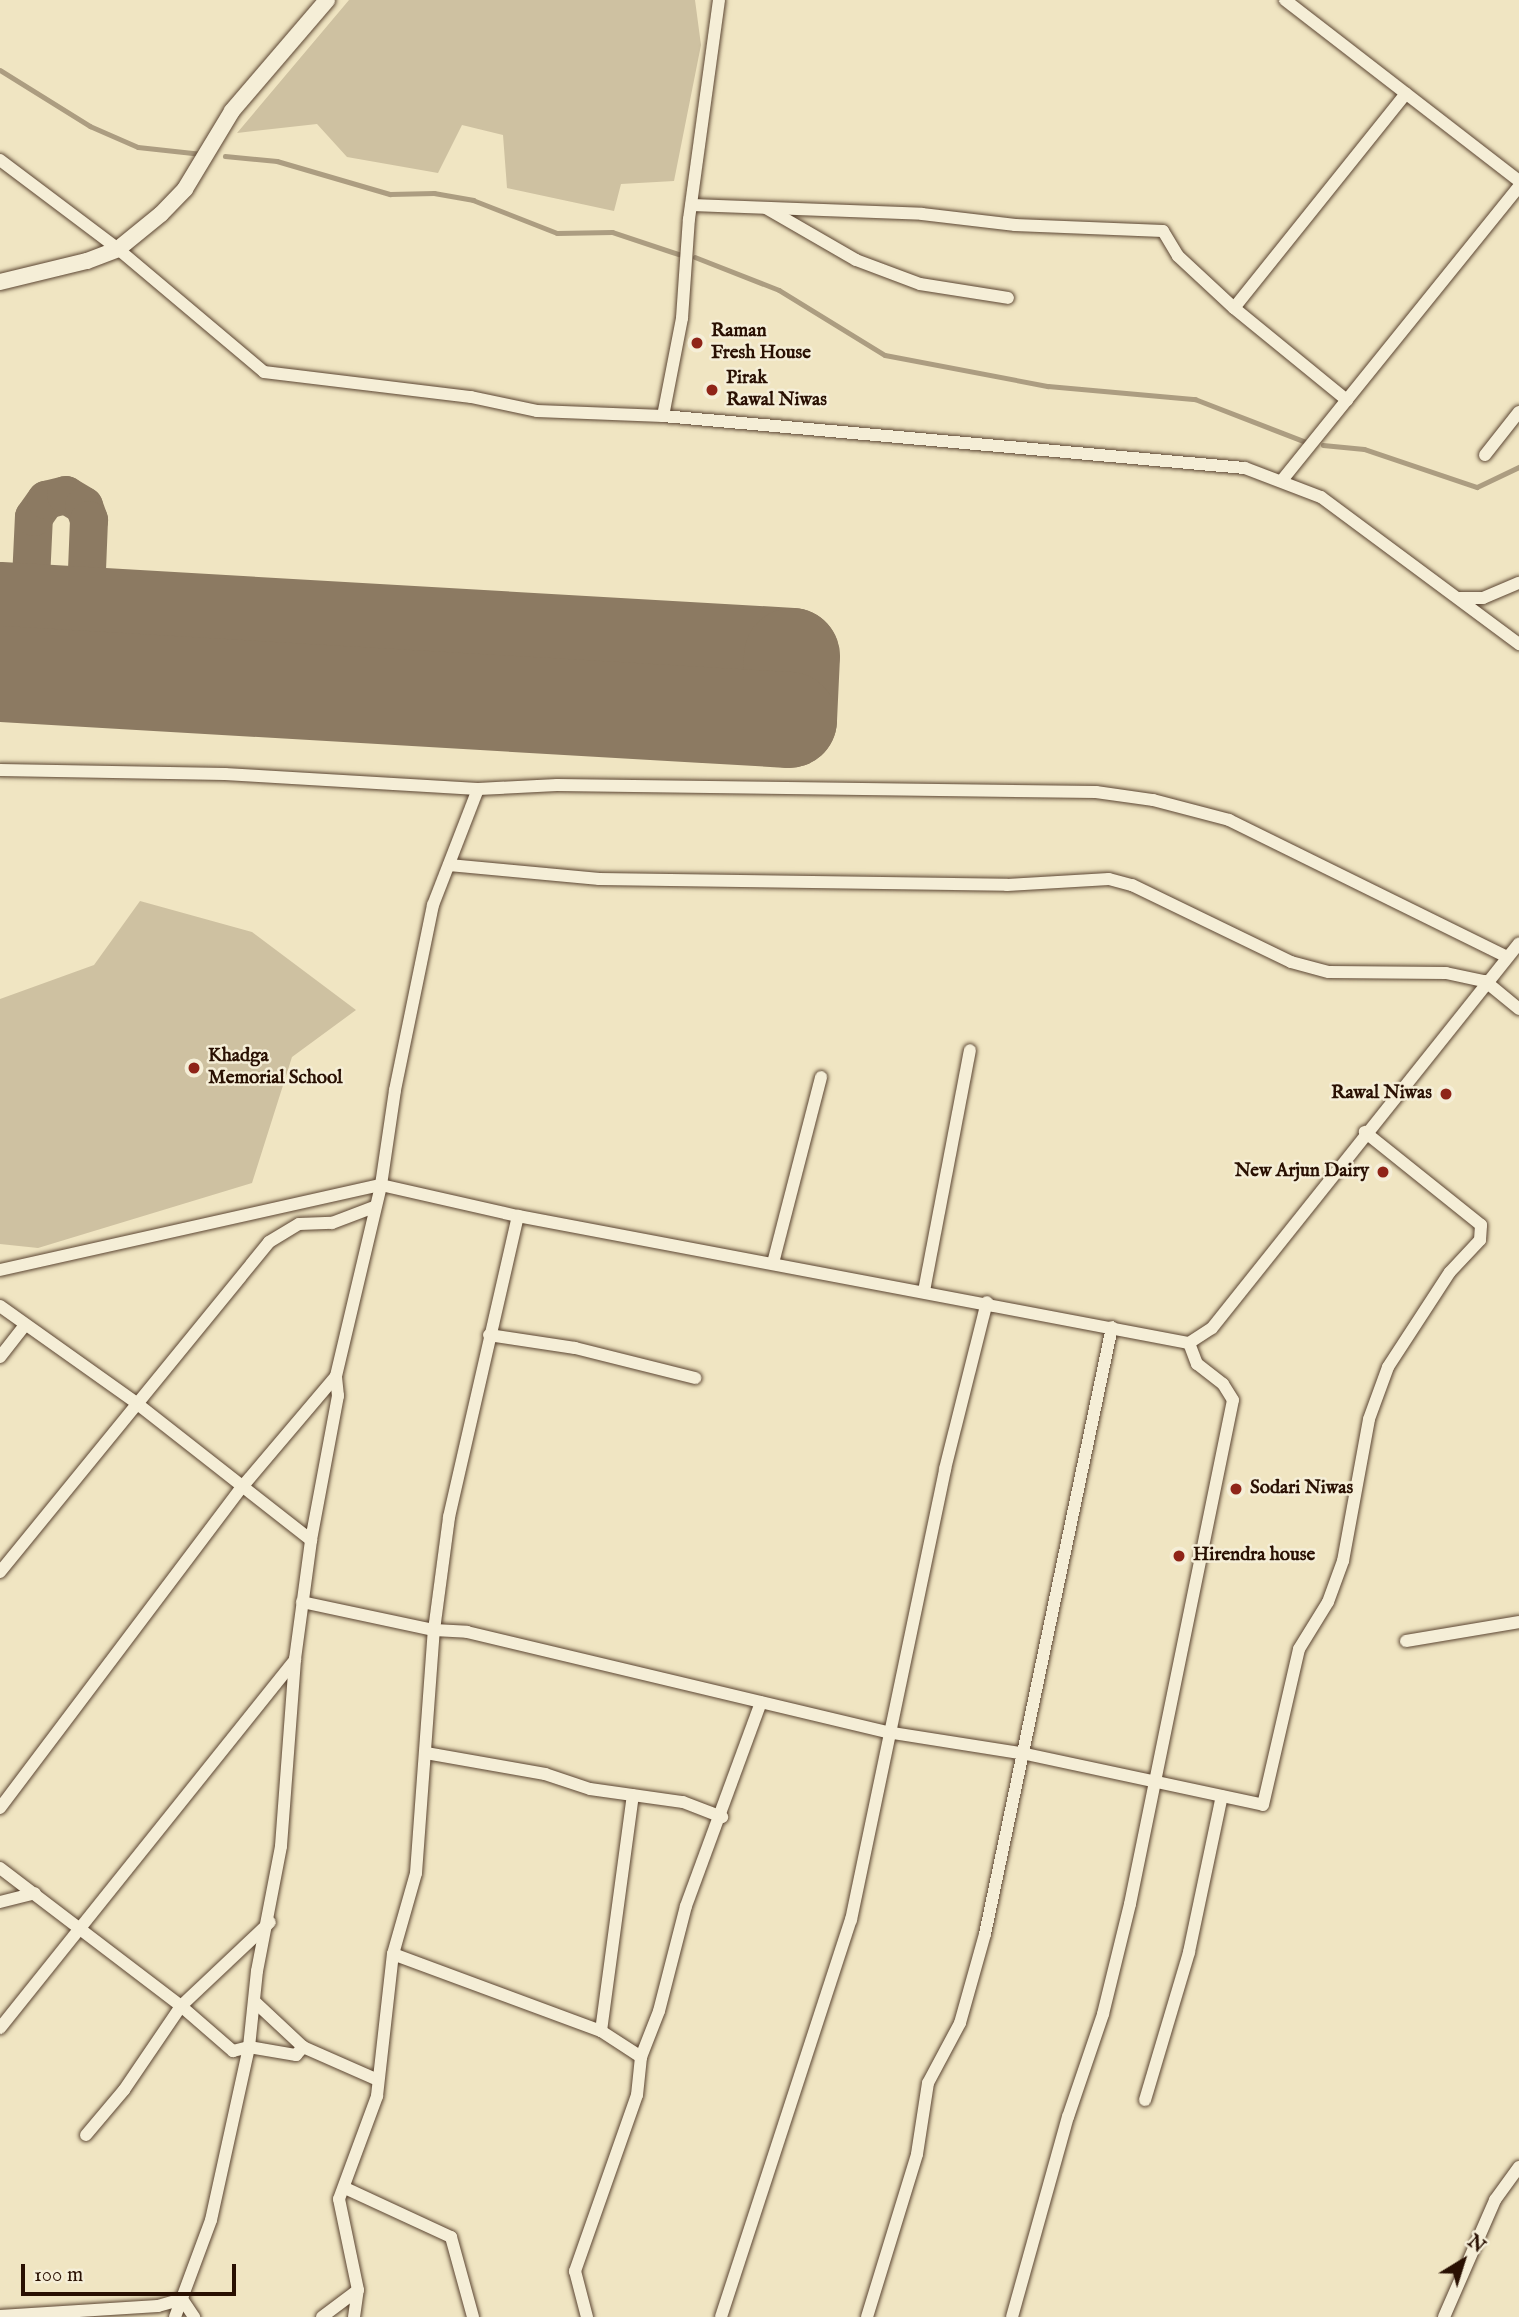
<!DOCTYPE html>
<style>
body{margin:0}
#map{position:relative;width:1519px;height:2317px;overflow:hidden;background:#f0e5c2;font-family:"IM FELL English",serif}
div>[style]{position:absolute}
.green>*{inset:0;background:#cec1a1}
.stream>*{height:4.5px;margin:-2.25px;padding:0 2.25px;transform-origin:2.25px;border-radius:2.25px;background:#ac9d81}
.taxiway>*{height:38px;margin:-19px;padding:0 19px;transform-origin:19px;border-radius:19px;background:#8c7a62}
.runway>*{height:96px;margin:-48px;padding:0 48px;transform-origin:48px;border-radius:48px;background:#8c7a62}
.roads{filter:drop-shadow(0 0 2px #5b4532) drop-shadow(0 0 2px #5b4532)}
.street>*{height:12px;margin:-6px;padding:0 6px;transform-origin:6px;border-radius:6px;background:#f5eed7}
.secondary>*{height:16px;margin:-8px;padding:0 8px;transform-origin:8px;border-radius:8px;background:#f5eed7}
.dots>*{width:19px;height:19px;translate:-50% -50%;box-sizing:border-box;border:4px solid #f5eed7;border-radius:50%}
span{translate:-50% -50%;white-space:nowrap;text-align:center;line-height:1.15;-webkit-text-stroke:5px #f5eed7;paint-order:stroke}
.poi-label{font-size:19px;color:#291002;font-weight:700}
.left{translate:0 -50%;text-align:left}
.right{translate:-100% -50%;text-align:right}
.north{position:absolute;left:1428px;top:2226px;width:70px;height:70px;-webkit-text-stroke:5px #f5eed7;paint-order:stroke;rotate:38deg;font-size:19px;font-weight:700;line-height:28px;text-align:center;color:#291002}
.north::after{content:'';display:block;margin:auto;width:24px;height:32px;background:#291002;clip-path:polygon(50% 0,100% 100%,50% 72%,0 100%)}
.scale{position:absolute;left:21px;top:2264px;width:215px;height:32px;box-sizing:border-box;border:4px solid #291002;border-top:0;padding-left:9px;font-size:21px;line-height:24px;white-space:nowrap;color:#291002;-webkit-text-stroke:5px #f5eed7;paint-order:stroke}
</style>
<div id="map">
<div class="green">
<div style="clip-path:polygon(349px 0,695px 0,701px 45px,674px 181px,621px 184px,614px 211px,507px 188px,503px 135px,462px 125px,438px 173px,347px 157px,317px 124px,237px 133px)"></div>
<div style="clip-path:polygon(140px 901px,252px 932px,356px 1010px,292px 1057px,252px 1183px,38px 1248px,0 1244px,0 999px,94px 965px)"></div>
</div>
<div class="stream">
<div style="left:0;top:70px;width:106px;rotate:31.9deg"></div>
<div style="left:90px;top:126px;width:52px;rotate:23.6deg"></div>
<div style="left:138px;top:147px;width:64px;rotate:6.2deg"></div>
<div style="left:225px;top:156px;width:52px;rotate:5.5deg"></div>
<div style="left:277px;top:161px;width:118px;rotate:16.3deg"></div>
<div style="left:390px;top:194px;width:44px;rotate:-1.3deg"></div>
<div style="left:434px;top:193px;width:40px;rotate:10deg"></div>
<div style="left:473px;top:200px;width:90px;rotate:21.4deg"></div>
<div style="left:557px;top:233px;width:55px;rotate:-1deg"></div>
<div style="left:612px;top:232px;width:70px;rotate:18.4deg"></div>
<div style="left:695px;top:257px;width:90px;rotate:21.4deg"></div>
<div style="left:779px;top:290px;width:124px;rotate:31.5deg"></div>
<div style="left:885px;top:355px;width:166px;rotate:10.8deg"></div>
<div style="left:1048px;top:386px;width:148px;rotate:5.1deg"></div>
<div style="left:1195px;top:399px;width:119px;rotate:21.2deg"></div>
<div style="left:1323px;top:445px;width:41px;rotate:5.6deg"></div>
<div style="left:1364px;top:449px;width:119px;rotate:18.6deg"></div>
<div style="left:1477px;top:487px;width:47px;rotate:-25.5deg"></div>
</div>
<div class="taxiway">
<div style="left:28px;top:643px;width:126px;rotate:-87.3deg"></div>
<div style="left:34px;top:517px;width:21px;rotate:-55deg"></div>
<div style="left:46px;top:500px;width:21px;rotate:-14deg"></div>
<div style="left:66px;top:495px;width:21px;rotate:31deg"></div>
<div style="left:84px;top:506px;width:15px;rotate:70deg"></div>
<div style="left:89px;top:520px;width:127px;rotate:92.3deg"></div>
</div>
<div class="runway">
<div style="left:0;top:610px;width:793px;rotate:3.32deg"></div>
<div style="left:792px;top:656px;width:64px;rotate:92.7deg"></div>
<div style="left:789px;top:720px;width:790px;rotate:-176.66deg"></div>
</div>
<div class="roads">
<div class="street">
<div style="left:1285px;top:0;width:296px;rotate:37.7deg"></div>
<div style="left:0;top:160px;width:148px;rotate:37deg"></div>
<div style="left:118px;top:249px;width:191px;rotate:40.1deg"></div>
<div style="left:264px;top:372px;width:209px;rotate:6.9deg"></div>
<div style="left:471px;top:397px;width:67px;rotate:12deg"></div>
<div style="left:537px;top:411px;width:126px;rotate:2.3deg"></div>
<div style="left:663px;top:416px;width:584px;rotate:5.11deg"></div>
<div style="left:1245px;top:468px;width:81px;rotate:20.9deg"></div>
<div style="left:1321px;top:497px;width:247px;rotate:36.6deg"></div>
<div style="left:692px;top:205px;width:230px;rotate:2.2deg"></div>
<div style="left:922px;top:214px;width:94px;rotate:6.7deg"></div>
<div style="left:1015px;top:225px;width:148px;rotate:2.3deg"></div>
<div style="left:1163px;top:231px;width:29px;rotate:59deg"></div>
<div style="left:1178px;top:256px;width:76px;rotate:42.9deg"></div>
<div style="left:1234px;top:308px;width:146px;rotate:39.2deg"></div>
<div style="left:766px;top:208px;width:104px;rotate:30deg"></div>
<div style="left:856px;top:260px;width:68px;rotate:20.6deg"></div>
<div style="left:920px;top:284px;width:89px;rotate:9deg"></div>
<div style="left:1234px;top:308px;width:275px;rotate:-51.3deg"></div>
<div style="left:663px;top:416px;width:100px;rotate:-79deg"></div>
<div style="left:682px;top:318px;width:99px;rotate:-86deg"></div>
<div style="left:689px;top:219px;width:221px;rotate:-82.2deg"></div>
<div style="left:1485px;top:455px;width:55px;rotate:-51.7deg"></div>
<div style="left:1283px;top:479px;width:376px;rotate:-51.1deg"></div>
<div style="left:1459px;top:598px;width:24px"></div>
<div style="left:1483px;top:598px;width:39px;rotate:-23deg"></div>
<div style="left:0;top:770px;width:225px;rotate:1deg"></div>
<div style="left:225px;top:774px;width:253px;rotate:3.4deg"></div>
<div style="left:478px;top:789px;width:79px;rotate:-2.9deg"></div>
<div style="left:557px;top:785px;width:539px;rotate:0.74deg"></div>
<div style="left:1096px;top:792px;width:58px;rotate:8deg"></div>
<div style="left:1153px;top:800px;width:79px;rotate:14.7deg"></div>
<div style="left:1229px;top:820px;width:310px;rotate:26.2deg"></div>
<div style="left:449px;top:865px;width:151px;rotate:5.3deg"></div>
<div style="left:599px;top:879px;width:408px;rotate:0.8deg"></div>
<div style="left:1007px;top:885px;width:102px;rotate:-3.4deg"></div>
<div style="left:1109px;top:879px;width:24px;rotate:15deg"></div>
<div style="left:1132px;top:885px;width:177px;rotate:25.8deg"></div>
<div style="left:1291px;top:962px;width:39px;rotate:15deg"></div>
<div style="left:1329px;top:972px;width:117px;rotate:0.5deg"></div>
<div style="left:1446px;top:973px;width:40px;rotate:12deg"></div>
<div style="left:1485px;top:981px;width:44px;rotate:39.5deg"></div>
<div style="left:773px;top:1263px;width:192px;rotate:-75.5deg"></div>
<div style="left:0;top:1270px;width:390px;rotate:-12.6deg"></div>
<div style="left:381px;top:1185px;width:140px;rotate:12.8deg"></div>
<div style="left:518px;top:1216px;width:683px;rotate:10.72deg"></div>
<div style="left:1189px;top:1343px;width:27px;rotate:-33deg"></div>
<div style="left:1212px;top:1328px;width:492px;rotate:-51.4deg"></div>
<div style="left:924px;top:1291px;width:245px;rotate:-79.2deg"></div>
<div style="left:0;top:1306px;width:166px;rotate:35.4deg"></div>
<div style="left:135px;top:1402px;width:224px;rotate:38.1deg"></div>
<div style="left:489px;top:1335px;width:87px;rotate:8.6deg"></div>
<div style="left:575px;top:1348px;width:124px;rotate:14deg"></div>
<div style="left:0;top:1357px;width:41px;rotate:-52deg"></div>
<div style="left:0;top:1572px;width:426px;rotate:-50.8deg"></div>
<div style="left:269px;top:1242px;width:35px;rotate:-31deg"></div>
<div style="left:299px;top:1224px;width:33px;rotate:-2deg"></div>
<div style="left:332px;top:1223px;width:45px;rotate:-20.9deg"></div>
<div style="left:302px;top:1602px;width:135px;rotate:12deg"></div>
<div style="left:434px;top:1630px;width:114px;rotate:-82.4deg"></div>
<div style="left:449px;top:1517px;width:309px;rotate:-77.1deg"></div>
<div style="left:1406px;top:1641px;width:115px;rotate:-9.5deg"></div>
<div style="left:426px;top:1753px;width:121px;rotate:10deg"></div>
<div style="left:545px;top:1774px;width:47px;rotate:18.4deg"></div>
<div style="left:590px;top:1789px;width:94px;rotate:8deg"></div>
<div style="left:683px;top:1802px;width:42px;rotate:21deg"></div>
<div style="left:0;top:1808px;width:402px;rotate:-53deg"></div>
<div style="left:242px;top:1487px;width:145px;rotate:-49.7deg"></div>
<div style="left:0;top:1868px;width:228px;rotate:37.3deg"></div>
<div style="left:181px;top:2006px;width:69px;rotate:40.9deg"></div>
<div style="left:233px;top:2051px;width:16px;rotate:-14deg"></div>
<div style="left:249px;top:2047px;width:48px;rotate:9.7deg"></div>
<div style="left:296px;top:2055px;width:11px;rotate:-49deg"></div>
<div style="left:303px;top:2047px;width:80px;rotate:23.7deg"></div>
<div style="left:0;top:1902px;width:36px;rotate:-14deg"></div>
<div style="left:393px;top:1954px;width:222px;rotate:20.3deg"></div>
<div style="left:601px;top:2031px;width:48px;rotate:33deg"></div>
<div style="left:641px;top:2057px;width:38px;rotate:96deg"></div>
<div style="left:637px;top:2095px;width:187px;rotate:109.4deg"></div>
<div style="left:575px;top:2271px;width:48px;rotate:75.4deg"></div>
<div style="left:256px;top:2003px;width:64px;rotate:43.1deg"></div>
<div style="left:0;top:2028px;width:472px;rotate:-51.3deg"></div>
<div style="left:601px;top:2031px;width:238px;rotate:-82.3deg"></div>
<div style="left:641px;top:2057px;width:49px;rotate:-68.6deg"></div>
<div style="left:659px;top:2011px;width:108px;rotate:-75.6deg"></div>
<div style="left:686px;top:1906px;width:217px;rotate:-69.8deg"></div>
<div style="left:1145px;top:2100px;width:154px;rotate:-73.4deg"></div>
<div style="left:1189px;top:1952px;width:159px;rotate:-78.1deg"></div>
<div style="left:86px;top:2135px;width:59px;rotate:-49.8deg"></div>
<div style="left:124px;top:2090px;width:102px;rotate:-55.8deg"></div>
<div style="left:181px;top:2006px;width:122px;rotate:-43.3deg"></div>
<div style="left:345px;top:2188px;width:117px;rotate:24.8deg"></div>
<div style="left:451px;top:2237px;width:83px;rotate:74.6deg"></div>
<div style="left:0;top:2316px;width:158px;rotate:-3.6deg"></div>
<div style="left:158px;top:2306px;width:25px;rotate:-16deg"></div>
<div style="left:182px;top:2299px;width:22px;rotate:56deg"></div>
<div style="left:175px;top:2317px;width:103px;rotate:-69.6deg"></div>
<div style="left:211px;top:2220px;width:177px;rotate:-77.6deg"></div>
<div style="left:249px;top:2047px;width:76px;rotate:-84deg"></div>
<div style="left:257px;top:1971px;width:127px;rotate:-79.1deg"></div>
<div style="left:281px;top:1846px;width:188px;rotate:-85.7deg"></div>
<div style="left:295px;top:1659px;width:120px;rotate:-82.3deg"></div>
<div style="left:311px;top:1540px;width:147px;rotate:-79.4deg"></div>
<div style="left:338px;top:1396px;width:20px;rotate:-96deg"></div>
<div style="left:336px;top:1376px;width:196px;rotate:-76.7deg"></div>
<div style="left:381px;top:1185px;width:96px;rotate:-81.6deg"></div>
<div style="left:395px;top:1090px;width:189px;rotate:-78.4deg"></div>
<div style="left:433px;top:905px;width:124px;rotate:-68.8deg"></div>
<div style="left:322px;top:2317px;width:45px;rotate:-36.9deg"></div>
<div style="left:358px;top:2290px;width:93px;rotate:-101.8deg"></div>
<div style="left:339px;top:2199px;width:110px;rotate:-69.7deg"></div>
<div style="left:377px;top:2096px;width:143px;rotate:-83.6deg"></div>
<div style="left:393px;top:1954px;width:84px;rotate:-74.1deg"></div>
<div style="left:416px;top:1873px;width:244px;rotate:-85.8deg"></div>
<div style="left:434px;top:1630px;width:33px;rotate:3deg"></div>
<div style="left:467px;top:1632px;width:432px;rotate:13.4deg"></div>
<div style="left:887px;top:1732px;width:141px;rotate:9deg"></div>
<div style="left:1026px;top:1754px;width:242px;rotate:12.1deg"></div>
<div style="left:1263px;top:1805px;width:160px;rotate:-77deg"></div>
<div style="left:1299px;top:1649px;width:55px;rotate:-58.3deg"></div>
<div style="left:1328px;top:1602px;width:44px;rotate:-69.9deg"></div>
<div style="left:1343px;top:1561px;width:144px;rotate:-79.6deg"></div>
<div style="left:1369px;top:1419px;width:55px;rotate:-69.9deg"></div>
<div style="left:1388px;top:1367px;width:113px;rotate:-56.9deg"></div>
<div style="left:1450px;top:1272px;width:44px;rotate:-46.8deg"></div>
<div style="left:1480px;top:1240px;width:15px;rotate:-86deg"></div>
<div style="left:1481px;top:1225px;width:149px;rotate:-141.3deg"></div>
<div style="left:354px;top:2317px;width:27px;rotate:-82deg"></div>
<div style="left:721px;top:2317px;width:418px;rotate:-71.9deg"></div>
<div style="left:851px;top:1920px;width:461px;rotate:-78.2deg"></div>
<div style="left:945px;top:1469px;width:172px;rotate:-75.9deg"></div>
<div style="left:867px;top:2317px;width:170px;rotate:-72.9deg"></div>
<div style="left:917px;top:2154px;width:72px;rotate:-81.2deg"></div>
<div style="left:928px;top:2083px;width:68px;rotate:-61.9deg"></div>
<div style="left:960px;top:2023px;width:92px;rotate:-74.3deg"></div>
<div style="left:985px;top:1934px;width:620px;rotate:-78.18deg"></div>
<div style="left:1012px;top:2317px;width:208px;rotate:-74.4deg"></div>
<div style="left:1068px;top:2117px;width:109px;rotate:-71.2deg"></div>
<div style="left:1103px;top:2014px;width:113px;rotate:-76.2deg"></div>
<div style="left:1130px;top:1904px;width:514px;rotate:-78.45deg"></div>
<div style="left:1233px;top:1400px;width:19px;rotate:-122deg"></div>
<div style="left:1223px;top:1384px;width:33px;rotate:-142deg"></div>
<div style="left:1197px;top:1364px;width:22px;rotate:-111deg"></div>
<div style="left:1444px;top:2317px;width:128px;rotate:-66.4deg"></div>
<div style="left:1495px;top:2200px;width:41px;rotate:-54deg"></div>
</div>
<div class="secondary">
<div style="left:0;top:282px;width:89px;rotate:-13.6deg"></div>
<div style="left:87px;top:261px;width:33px;rotate:-21deg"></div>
<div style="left:118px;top:249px;width:55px;rotate:-39.1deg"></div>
<div style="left:161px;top:214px;width:35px;rotate:-46deg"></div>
<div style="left:185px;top:189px;width:91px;rotate:-58.9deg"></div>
<div style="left:232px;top:111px;width:146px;rotate:-49.4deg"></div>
</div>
</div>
<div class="dots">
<div style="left:697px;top:343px;background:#8f2418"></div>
<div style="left:712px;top:390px;background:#8f2418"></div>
<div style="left:194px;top:1068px;background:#8f2418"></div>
<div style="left:1446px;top:1094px;background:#8f2418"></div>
<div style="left:1383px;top:1172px;background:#8f2418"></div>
<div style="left:1236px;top:1489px;background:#8f2418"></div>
<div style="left:1179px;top:1556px;background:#8f2418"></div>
</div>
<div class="poi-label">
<span class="left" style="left:711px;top:343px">Raman<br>Fresh House</span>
<span class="left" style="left:726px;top:390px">Pirak<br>Rawal Niwas</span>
<span class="left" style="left:208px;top:1068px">Khadga<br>Memorial School</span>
<span class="right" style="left:1432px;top:1094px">Rawal Niwas</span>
<span class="right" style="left:1369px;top:1172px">New Arjun Dairy</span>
<span class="left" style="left:1250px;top:1489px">Sodari Niwas</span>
<span class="left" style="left:1193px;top:1556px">Hirendra house</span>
</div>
<div class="north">N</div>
<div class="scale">100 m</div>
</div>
